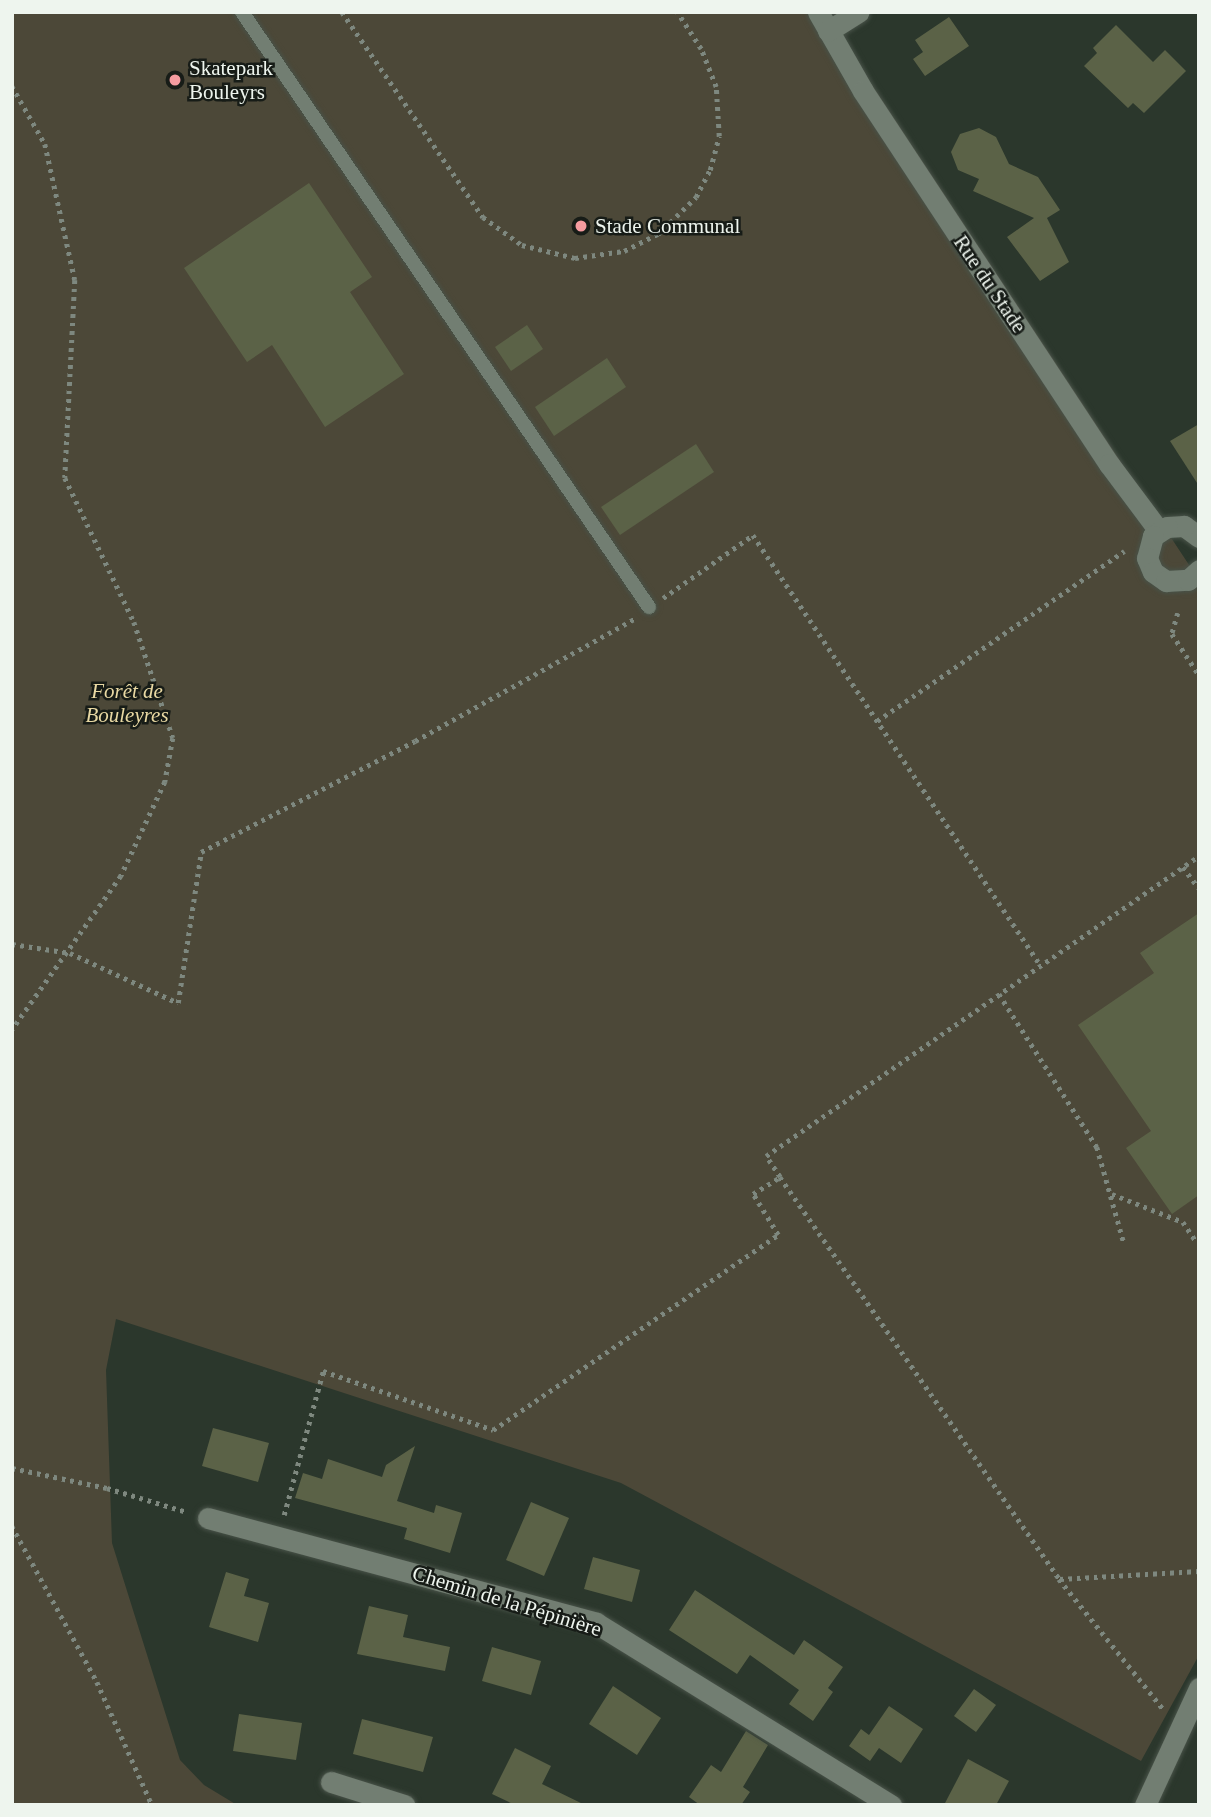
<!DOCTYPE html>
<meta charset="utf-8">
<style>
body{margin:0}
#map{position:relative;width:1211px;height:1817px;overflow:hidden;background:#2b372c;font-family:Georgia,serif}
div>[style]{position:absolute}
.green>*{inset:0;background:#4c4838}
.building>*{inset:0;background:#5b6247}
.path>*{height:4.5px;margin-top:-2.25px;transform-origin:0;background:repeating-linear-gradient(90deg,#7e887f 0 3.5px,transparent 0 8.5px)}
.roads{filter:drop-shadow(0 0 2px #485248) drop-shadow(0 0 2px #485248)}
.lane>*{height:14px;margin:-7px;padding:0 7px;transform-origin:7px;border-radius:7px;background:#727e72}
.street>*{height:21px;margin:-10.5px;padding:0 10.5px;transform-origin:10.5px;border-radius:10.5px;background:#727e72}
.dots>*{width:19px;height:19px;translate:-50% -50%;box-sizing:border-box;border:4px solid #171c17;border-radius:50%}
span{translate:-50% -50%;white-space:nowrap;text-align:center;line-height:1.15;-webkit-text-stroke:5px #171c17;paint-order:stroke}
.poi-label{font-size:21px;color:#eef5ee}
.left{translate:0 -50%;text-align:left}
.street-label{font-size:21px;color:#eef5ee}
.park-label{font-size:21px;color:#e9d9a3;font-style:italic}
.frame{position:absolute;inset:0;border:14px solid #eef5ee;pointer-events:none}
</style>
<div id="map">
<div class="green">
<div style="clip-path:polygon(12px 12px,824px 12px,1199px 580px,1199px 1655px,1141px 1761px,621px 1483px,116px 1319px,106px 1370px,112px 1543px,180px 1760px,204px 1785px,237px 1805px,12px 1805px)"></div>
</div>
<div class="building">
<div style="clip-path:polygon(949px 17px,969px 46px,925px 76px,913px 59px,923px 52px,915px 40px)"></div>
<div style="clip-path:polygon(1116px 25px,1153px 62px,1165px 50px,1186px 71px,1144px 113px,1133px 103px,1128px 108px,1084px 66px,1097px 53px,1093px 48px)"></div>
<div style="clip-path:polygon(979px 128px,996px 137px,1009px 164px,1038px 177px,1060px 210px,1047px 218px,1069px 262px,1040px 281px,1007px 237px,1034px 218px,973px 191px,979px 179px,958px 170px,951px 152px,960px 134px)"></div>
<div style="clip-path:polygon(309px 183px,372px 277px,350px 292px,404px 374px,325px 427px,272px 345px,247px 362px,184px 268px)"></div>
<div style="clip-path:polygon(527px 325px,543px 349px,511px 371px,495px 347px)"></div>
<div style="clip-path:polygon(607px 358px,626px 387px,554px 436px,535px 407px)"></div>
<div style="clip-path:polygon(1199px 424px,1199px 486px,1170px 441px)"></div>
<div style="clip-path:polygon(696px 444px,714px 472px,620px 535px,601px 507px)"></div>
<div style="clip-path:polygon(1199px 913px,1199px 1195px,1172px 1214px,1126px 1148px,1151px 1131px,1078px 1025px,1154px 973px,1140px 953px)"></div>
<div style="clip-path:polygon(213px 1428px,269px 1443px,258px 1482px,202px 1466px)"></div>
<div style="clip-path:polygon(415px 1446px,397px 1501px,434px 1513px,436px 1505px,462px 1513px,450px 1553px,404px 1539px,407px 1528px,295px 1498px,303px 1473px,322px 1479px,328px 1459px,382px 1477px,386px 1465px)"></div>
<div style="clip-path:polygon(531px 1502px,569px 1518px,544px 1576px,506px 1560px)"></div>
<div style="clip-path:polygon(593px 1557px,640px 1570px,632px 1602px,584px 1589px)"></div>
<div style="clip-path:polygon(226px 1572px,249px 1579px,244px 1596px,269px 1603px,258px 1642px,209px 1627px)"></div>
<div style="clip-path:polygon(695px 1590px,794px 1655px,804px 1640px,843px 1667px,828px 1688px,833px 1692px,813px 1721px,789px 1704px,799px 1690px,750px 1655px,737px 1674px,669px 1630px)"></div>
<div style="clip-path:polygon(369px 1606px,408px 1615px,403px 1637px,450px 1647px,445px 1671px,357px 1654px)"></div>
<div style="clip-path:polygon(492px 1647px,541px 1661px,531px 1695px,482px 1681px)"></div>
<div style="clip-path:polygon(613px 1686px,661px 1718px,637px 1755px,589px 1724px)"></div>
<div style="clip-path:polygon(974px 1689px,996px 1705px,976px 1732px,954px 1716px)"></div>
<div style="clip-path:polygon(889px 1706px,923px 1729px,901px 1763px,879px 1748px,870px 1761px,849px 1746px,861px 1729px,869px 1735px)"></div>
<div style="clip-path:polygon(239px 1714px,302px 1723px,296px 1760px,233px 1751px)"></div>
<div style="clip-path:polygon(362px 1719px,433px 1737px,423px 1772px,353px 1754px)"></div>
<div style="clip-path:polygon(746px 1731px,768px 1745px,743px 1787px,750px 1792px,741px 1805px,700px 1805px,689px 1797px,711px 1765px,721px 1772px)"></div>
<div style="clip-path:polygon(515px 1748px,551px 1766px,542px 1784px,585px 1805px,515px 1805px,492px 1794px)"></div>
<div style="clip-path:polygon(968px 1759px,1009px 1781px,996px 1805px,944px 1805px)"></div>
</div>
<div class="path">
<div style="left:342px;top:12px;width:249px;rotate:55.5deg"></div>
<div style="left:483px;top:217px;width:48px;rotate:35.7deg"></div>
<div style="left:522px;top:245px;width:55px;rotate:13.8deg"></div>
<div style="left:575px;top:258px;width:49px;rotate:-8.1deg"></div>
<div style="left:624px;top:251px;width:38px;rotate:-27deg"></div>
<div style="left:658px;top:234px;width:53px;rotate:-44.2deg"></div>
<div style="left:696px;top:197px;width:30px;rotate:-63deg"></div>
<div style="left:710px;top:170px;width:35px;rotate:-75deg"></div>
<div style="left:719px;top:136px;width:49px;rotate:-93.5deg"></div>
<div style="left:716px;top:87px;width:41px;rotate:-111.5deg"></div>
<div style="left:701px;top:49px;width:44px;rotate:-123deg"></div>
<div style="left:12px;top:86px;width:67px;rotate:60.4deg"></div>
<div style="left:45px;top:144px;width:139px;rotate:77.6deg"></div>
<div style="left:75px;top:280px;width:198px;rotate:92.9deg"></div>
<div style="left:65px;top:478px;width:160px;rotate:64.4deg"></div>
<div style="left:134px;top:622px;width:122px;rotate:71.4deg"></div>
<div style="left:173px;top:738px;width:45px;rotate:100.3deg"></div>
<div style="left:165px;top:782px;width:104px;rotate:115.1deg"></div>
<div style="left:121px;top:876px;width:189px;rotate:125.3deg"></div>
<div style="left:663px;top:598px;width:110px;rotate:-35deg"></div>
<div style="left:753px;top:535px;width:515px;rotate:56.25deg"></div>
<div style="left:1178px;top:613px;width:22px;rotate:106deg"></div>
<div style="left:1172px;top:634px;width:49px;rotate:56.6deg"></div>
<div style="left:877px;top:721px;width:300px;rotate:-34.5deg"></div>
<div style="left:1183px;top:867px;width:26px;rotate:53deg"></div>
<div style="left:12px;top:944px;width:59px;rotate:8.8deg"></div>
<div style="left:70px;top:953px;width:119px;rotate:24.8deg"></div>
<div style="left:178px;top:1003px;width:153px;rotate:-81.3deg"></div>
<div style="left:201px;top:852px;width:241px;rotate:-27.4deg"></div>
<div style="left:415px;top:741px;width:253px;rotate:-29.1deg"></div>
<div style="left:999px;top:994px;width:182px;rotate:57.4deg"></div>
<div style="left:1097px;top:1147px;width:100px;rotate:74.3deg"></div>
<div style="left:780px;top:1177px;width:489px;rotate:55.2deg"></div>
<div style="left:1059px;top:1579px;width:168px;rotate:51.3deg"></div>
<div style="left:1112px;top:1194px;width:76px;rotate:21.5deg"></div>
<div style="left:1183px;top:1222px;width:22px;rotate:56deg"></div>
<div style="left:12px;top:1468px;width:97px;rotate:11.9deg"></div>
<div style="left:107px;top:1488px;width:84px;rotate:16.7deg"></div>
<div style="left:284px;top:1515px;width:149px;rotate:-74.8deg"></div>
<div style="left:323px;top:1371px;width:180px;rotate:19.1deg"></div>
<div style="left:493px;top:1430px;width:345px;rotate:-34.4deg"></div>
<div style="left:778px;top:1235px;width:48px;rotate:-121.4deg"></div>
<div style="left:753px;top:1194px;width:32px;rotate:-32deg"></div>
<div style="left:780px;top:1177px;width:25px;rotate:-124deg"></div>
<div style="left:766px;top:1156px;width:527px;rotate:-34.72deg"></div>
<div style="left:12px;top:1526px;width:178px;rotate:61.4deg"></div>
<div style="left:97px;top:1682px;width:135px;rotate:65.9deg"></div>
<div style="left:1060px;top:1579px;width:139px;rotate:-3.3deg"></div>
</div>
<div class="roads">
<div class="lane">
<div style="left:242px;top:12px;width:721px;rotate:55.63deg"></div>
</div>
<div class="street">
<div style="left:818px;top:12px;width:91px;rotate:60.3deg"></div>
<div style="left:863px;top:91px;width:447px;rotate:56.6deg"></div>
<div style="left:1109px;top:464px;width:84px;rotate:53.3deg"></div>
<div style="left:828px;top:31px;width:36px;rotate:-32deg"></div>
<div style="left:1199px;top:537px;width:19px;rotate:-144deg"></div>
<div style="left:1184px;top:526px;width:17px;rotate:177deg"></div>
<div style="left:1167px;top:527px;width:17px;rotate:147deg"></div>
<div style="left:1153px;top:536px;width:23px;rotate:105deg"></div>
<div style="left:1147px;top:558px;width:15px;rotate:67deg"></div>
<div style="left:1153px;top:572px;width:16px;rotate:35deg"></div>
<div style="left:1166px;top:581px;width:22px;rotate:-3deg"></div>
<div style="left:1188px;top:580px;width:15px;rotate:-42deg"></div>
<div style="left:208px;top:1518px;width:402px;rotate:15.1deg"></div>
<div style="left:596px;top:1623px;width:347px;rotate:31.7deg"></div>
<div style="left:331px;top:1782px;width:77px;rotate:17.5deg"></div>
<div style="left:1145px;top:1805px;width:129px;rotate:-65.2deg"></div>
</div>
</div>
<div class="dots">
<div style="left:175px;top:80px;background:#f49b9f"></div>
<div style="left:581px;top:226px;background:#f49b9f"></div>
</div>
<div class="poi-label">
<span class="left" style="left:189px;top:80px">Skatepark<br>Bouleyrs</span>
<span class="left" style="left:595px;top:226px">Stade Communal</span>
</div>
<div class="street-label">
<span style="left:990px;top:284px;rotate:56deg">Rue du Stade</span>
<span style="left:507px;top:1601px;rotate:17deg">Chemin de la Pépinière</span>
</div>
<div class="park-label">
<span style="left:127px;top:703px">Forêt de<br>Bouleyres</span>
</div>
<div class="frame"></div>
</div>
